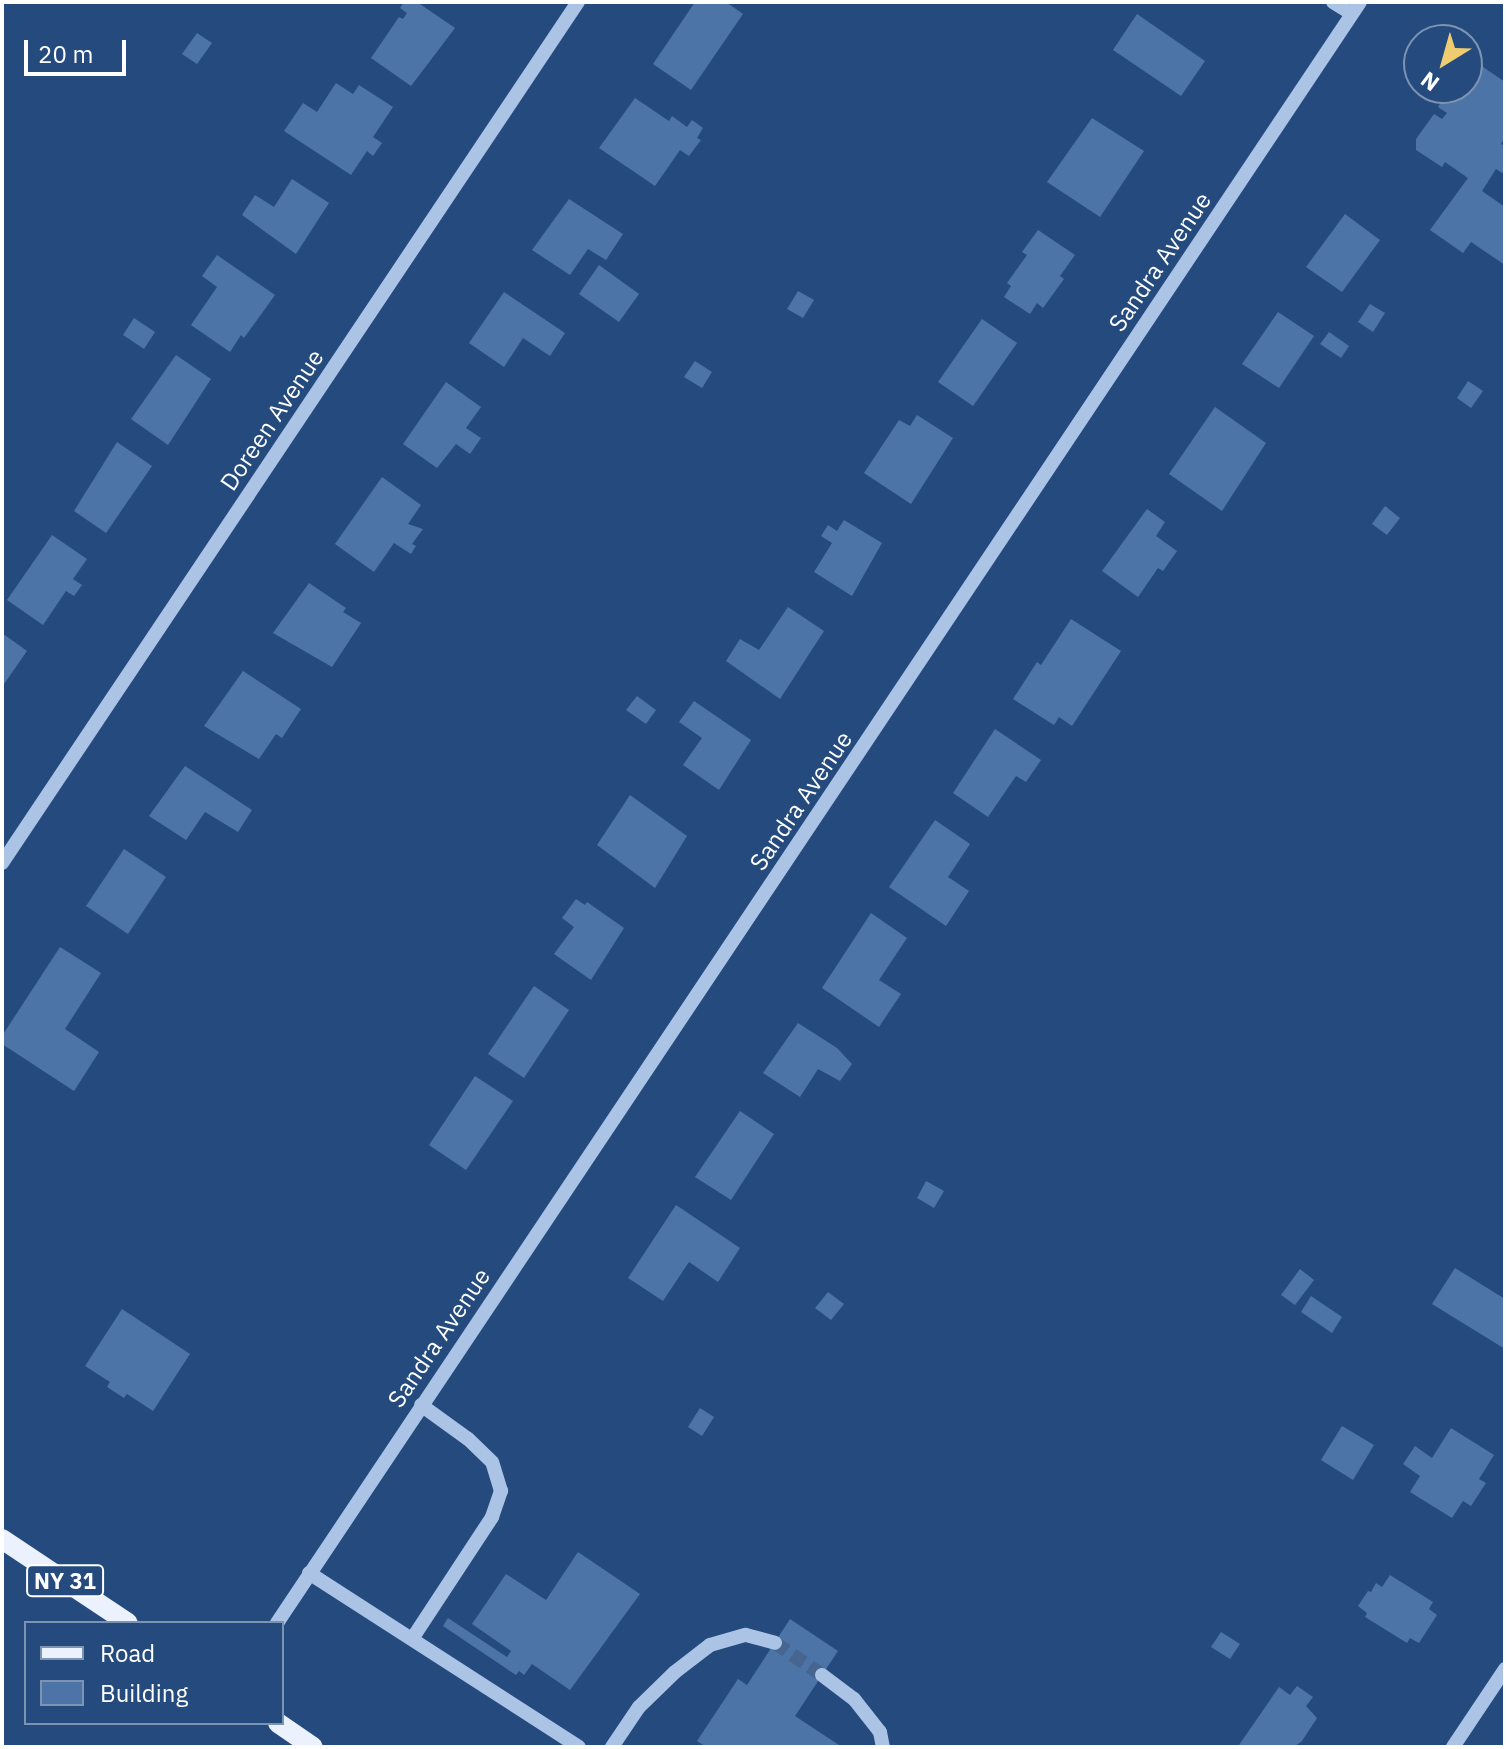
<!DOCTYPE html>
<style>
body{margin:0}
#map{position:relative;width:1507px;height:1749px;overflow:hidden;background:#254b7e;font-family:"IBM Plex Sans",sans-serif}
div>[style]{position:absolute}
.building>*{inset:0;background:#4d74a7}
.minor-tunnel>*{height:14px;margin-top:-7px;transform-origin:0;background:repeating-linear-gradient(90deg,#466691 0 14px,transparent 0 21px)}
.minor>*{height:14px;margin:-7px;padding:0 7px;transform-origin:7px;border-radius:7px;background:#abc4e6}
.major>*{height:20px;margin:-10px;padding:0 10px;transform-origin:10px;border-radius:10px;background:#ebf2fd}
span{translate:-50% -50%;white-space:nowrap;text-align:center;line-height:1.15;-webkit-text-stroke:6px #254b7e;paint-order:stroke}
.shield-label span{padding:2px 6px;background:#254b7e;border:2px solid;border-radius:6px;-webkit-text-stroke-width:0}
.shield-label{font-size:22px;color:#fff;font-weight:700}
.street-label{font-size:24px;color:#fff}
.frame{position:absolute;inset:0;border:4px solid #fff;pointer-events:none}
.legend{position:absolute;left:24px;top:1621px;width:260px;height:104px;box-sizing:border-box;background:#254b7e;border:2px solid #7c93b2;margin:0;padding:10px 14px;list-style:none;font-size:24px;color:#fff}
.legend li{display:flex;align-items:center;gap:16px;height:40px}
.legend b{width:40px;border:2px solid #7c93b2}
.north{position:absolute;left:1403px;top:24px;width:80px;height:80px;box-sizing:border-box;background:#254b7e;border:2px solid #7c93b2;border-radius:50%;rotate:217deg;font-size:22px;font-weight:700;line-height:32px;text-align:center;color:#fff}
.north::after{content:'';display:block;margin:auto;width:28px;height:36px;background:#efcc6f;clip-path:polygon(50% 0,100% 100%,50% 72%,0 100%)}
.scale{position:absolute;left:24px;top:40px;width:102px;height:36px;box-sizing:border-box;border:4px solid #fff;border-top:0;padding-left:10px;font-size:24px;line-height:28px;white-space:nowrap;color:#fff;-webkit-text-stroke:6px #254b7e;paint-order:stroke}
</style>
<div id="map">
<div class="building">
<div style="clip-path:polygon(404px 2px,417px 2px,455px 28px,411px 86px,371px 58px,399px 17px,403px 19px,407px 13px,400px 8px)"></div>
<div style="clip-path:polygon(695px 2px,726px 2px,743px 14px,691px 90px,653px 64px)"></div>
<div style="clip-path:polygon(1137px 14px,1205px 61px,1181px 96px,1113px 50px)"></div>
<div style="clip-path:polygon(197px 33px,212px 43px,197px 64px,182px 54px)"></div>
<div style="clip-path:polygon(1467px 56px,1505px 82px,1505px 137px,1501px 144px,1505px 146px,1505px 168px,1502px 173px,1496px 169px,1482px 191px,1505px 207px,1505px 265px,1471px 242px,1463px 253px,1430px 230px,1468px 178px,1445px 162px,1442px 167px,1416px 150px,1416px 139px,1434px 114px,1442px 119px,1447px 113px,1438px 107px,1441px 102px,1436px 99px,1441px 92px,1436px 88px,1467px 88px)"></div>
<div style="clip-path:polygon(336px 83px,353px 94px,359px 85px,393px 107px,373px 137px,382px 143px,373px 156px,367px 151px,351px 175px,284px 131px,303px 103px,317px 112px)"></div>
<div style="clip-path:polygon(635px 98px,669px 121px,672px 116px,687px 127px,692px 120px,703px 128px,697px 138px,701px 140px,689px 156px,680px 150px,655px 186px,599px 148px)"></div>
<div style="clip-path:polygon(1092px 118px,1144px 151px,1100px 217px,1047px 182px)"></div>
<div style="clip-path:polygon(292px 179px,329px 203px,296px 254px,242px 215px,255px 195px,274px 207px)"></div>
<div style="clip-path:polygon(569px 199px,623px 234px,606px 260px,588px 249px,570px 275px,532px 250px)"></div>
<div style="clip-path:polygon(1345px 214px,1380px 240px,1342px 292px,1306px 267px)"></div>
<div style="clip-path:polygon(1038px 230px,1075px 255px,1060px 276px,1064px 279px,1043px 308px,1037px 303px,1030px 314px,1004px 297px,1011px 286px,1007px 283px,1027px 255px,1022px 252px)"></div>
<div style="clip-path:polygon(217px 255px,275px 295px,244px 338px,241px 335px,230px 352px,191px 325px,217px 287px,202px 276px)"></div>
<div style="clip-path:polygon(599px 265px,639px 294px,619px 322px,579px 294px)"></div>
<div style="clip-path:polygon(798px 291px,814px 300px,803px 318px,787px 309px)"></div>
<div style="clip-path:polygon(504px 292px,565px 333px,550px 356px,523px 338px,504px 367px,469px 343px)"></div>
<div style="clip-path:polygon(1370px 304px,1385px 313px,1373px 332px,1358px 322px)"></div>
<div style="clip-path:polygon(1278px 312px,1314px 336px,1279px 388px,1242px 364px)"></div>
<div style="clip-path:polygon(134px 318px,155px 332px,144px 349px,123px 335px)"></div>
<div style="clip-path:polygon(982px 319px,1017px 343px,973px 406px,938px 382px)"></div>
<div style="clip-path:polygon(1329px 332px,1349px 346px,1341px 358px,1320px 344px)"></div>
<div style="clip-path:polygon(176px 355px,211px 379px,168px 445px,131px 419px)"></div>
<div style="clip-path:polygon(695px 361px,712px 372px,702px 388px,684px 377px)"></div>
<div style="clip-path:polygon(1468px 381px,1483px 391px,1471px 408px,1457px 398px)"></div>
<div style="clip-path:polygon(446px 382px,481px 407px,466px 428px,481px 438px,470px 454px,456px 444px,437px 468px,403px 444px)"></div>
<div style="clip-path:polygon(1215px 407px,1266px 443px,1222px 511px,1169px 474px)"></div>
<div style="clip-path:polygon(917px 415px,953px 438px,911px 504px,864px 473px,899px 420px,910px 426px)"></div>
<div style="clip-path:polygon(117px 442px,152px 466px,106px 533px,74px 511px)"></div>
<div style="clip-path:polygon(382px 477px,421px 505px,408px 524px,423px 529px,412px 544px,416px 546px,411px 554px,394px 543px,374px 572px,335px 544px)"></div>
<div style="clip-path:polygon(1385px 506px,1400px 518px,1387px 535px,1372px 524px)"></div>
<div style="clip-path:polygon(1147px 509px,1165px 522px,1156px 536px,1177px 551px,1163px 571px,1158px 568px,1138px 597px,1102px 571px)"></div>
<div style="clip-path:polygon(844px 520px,882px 543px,852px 596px,814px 572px,832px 543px,821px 536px,828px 525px,837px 531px)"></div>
<div style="clip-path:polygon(52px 535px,87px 559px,73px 579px,82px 585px,74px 596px,66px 591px,43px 625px,7px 600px)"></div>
<div style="clip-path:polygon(309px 583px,346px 608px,343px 612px,361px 623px,332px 667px,273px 633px)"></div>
<div style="clip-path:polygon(788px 607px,824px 631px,780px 699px,726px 661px,740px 639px,759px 650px)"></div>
<div style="clip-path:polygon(1071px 619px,1121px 651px,1072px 726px,1059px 717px,1054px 725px,1013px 699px,1037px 662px,1041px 665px)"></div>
<div style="clip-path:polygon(2px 633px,27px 651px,2px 687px)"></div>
<div style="clip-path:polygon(243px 671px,301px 709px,282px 738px,276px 734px,259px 759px,204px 726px)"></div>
<div style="clip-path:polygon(637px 696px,656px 710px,646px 724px,626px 710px)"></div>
<div style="clip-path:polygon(694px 701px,751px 740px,719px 790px,683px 765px,702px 738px,679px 722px)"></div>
<div style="clip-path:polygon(995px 729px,1041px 760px,1026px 782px,1016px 776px,988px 817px,953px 793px)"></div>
<div style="clip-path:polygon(185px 766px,252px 810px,238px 832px,205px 812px,186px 840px,149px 816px)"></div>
<div style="clip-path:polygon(630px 795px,687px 836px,655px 888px,597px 845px)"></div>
<div style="clip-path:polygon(935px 820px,970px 844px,948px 877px,969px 891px,946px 926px,889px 887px)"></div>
<div style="clip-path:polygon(124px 849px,166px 877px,128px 934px,86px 906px)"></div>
<div style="clip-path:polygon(576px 899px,585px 905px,587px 902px,624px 928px,591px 980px,554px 954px,574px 927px,562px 918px)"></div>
<div style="clip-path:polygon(871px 913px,907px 938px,879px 980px,901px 994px,879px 1027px,822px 988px)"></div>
<div style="clip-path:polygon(60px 947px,101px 973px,65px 1029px,99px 1052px,74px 1091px,2px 1044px,2px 1036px)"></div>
<div style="clip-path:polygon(534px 986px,569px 1010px,524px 1078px,488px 1054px)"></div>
<div style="clip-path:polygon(798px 1023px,837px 1048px,852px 1064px,840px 1081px,818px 1069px,800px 1097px,763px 1073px)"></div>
<div style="clip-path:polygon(475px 1076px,513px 1101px,466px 1170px,429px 1145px)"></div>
<div style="clip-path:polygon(740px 1111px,774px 1134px,731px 1200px,695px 1177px)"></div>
<div style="clip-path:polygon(926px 1181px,944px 1191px,934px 1208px,917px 1198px)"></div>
<div style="clip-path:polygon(676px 1205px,740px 1248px,718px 1282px,689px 1262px,663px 1301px,628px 1278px)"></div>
<div style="clip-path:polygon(1455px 1268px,1505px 1299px,1505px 1349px,1432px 1304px)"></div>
<div style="clip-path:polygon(1300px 1269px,1314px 1280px,1295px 1305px,1281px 1295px)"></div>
<div style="clip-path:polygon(828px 1292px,844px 1304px,831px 1320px,815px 1308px)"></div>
<div style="clip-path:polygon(1311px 1296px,1342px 1317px,1332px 1333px,1301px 1312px)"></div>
<div style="clip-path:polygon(122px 1309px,190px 1354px,153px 1411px,127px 1394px,124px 1398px,107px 1387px,110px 1382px,85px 1366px)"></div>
<div style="clip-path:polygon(700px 1408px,714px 1417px,702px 1436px,688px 1427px)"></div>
<div style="clip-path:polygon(1342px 1426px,1374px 1445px,1353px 1480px,1321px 1460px)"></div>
<div style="clip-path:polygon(1451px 1428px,1494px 1455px,1479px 1479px,1486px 1483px,1471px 1506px,1463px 1501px,1452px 1518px,1410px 1492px,1420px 1476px,1403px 1464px,1415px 1446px,1432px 1458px)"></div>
<div style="clip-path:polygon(578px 1552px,640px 1594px,570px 1690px,532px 1664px,524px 1675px,519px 1671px,516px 1675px,443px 1626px,448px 1618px,507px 1657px,511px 1651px,472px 1624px,506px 1574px,546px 1600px)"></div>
<div style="clip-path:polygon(1390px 1575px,1433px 1602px,1429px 1609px,1437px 1615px,1419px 1643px,1410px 1638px,1407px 1643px,1365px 1617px,1367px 1613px,1358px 1606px,1368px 1591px,1371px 1592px,1376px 1583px,1382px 1587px)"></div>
<div style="clip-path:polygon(790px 1619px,838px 1651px,795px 1716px,842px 1747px,706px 1747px,697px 1741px,738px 1679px,747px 1685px)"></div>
<div style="clip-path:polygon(1221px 1632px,1240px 1644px,1230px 1659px,1211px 1647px)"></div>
<div style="clip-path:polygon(1297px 1686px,1313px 1697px,1306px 1706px,1317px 1718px,1302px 1741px,1294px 1747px,1239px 1745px,1279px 1687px,1290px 1695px)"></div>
</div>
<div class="minor-tunnel">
<div style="left:775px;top:1643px;width:57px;rotate:34.2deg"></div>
</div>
<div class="minor">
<div style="left:1333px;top:2px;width:22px;rotate:32deg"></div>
<div style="left:2px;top:863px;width:1036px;rotate:-56.22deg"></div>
<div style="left:309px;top:1573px;width:321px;rotate:32.8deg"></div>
<div style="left:277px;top:1623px;width:1949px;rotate:-56.25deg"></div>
<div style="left:412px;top:1639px;width:146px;rotate:-56.7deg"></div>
<div style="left:492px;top:1517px;width:28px;rotate:-71deg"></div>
<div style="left:501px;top:1491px;width:30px;rotate:-107deg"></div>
<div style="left:492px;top:1462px;width:33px;rotate:-136deg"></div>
<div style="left:468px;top:1439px;width:58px;rotate:-144.1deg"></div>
<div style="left:822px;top:1675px;width:40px;rotate:37deg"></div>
<div style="left:854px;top:1699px;width:42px;rotate:51.8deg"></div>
<div style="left:880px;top:1732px;width:15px;rotate:79deg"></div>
<div style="left:612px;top:1747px;width:48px;rotate:-56deg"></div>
<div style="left:639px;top:1707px;width:50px;rotate:-44.2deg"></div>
<div style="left:675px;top:1672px;width:44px;rotate:-37.6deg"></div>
<div style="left:710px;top:1645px;width:37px;rotate:-16deg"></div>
<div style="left:746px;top:1635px;width:30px;rotate:15deg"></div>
<div style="left:1453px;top:1747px;width:94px;rotate:-56.3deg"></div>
</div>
<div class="major">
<div style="left:2px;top:1539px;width:151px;rotate:33.7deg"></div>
<div style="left:278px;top:1723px;width:42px;rotate:34.4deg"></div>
</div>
<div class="shield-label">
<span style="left:65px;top:1581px">NY 31</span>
</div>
<div class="street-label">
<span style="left:1160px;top:262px;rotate:-56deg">Sandra Avenue</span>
<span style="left:272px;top:420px;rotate:-56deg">Doreen Avenue</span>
<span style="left:801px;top:801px;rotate:-56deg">Sandra Avenue</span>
<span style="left:439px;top:1338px;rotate:-56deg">Sandra Avenue</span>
</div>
<div class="frame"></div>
<ul class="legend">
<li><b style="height:10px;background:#ebf2fd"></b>Road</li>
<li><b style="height:22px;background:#4d74a7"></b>Building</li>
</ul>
<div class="north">N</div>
<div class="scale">20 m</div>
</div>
